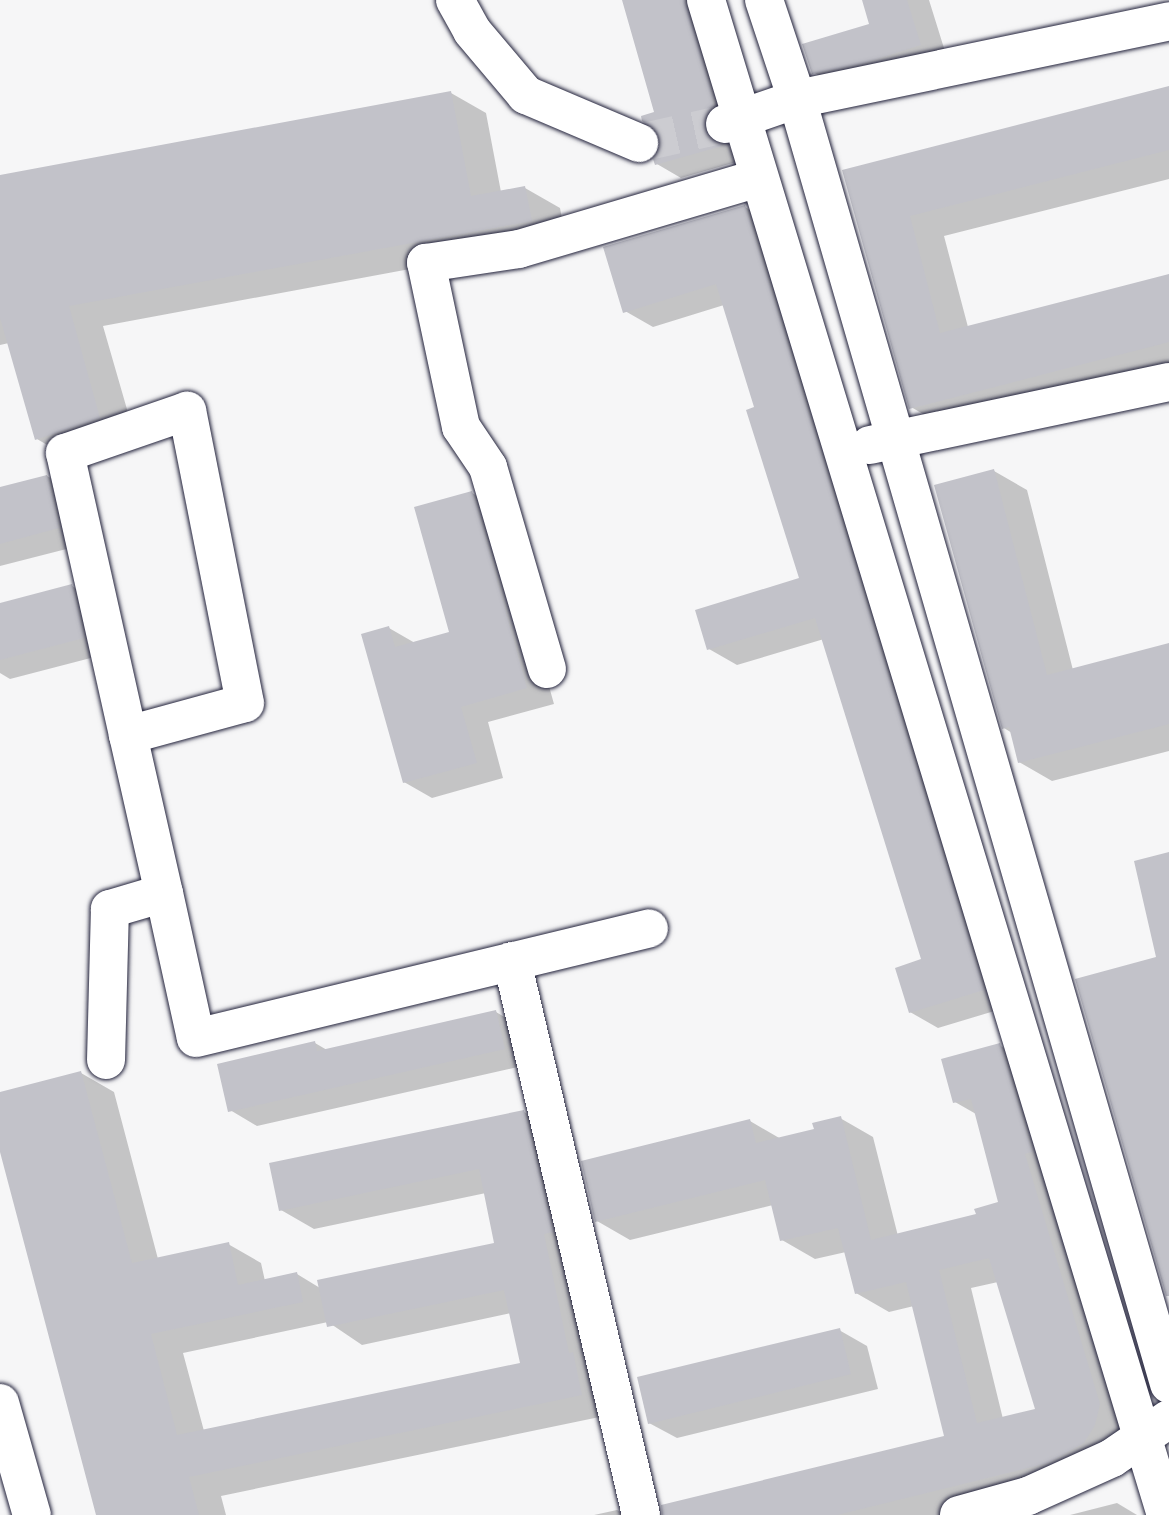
<!DOCTYPE html>
<style>
body{margin:0}
#map{position:relative;width:1169px;height:1515px;overflow:hidden;background:#f6f6f7;font-family:"Architects Daughter",sans-serif}
div>[style]{position:absolute}
.shadow>*{inset:0;background:#0003}
.building>*{inset:0;background:#c2c2c9}
.minor-tunnel>*{height:38px;margin-top:-19px;transform-origin:0;background:repeating-linear-gradient(90deg,#ccccd1 0 38px,transparent 0 57px)}
.roads{filter:drop-shadow(0 0 2px #22223b) drop-shadow(0 0 2px #22223b)}
.minor>*{height:38px;margin:-19px;padding:0 19px;transform-origin:19px;border-radius:19px;background:#fff}
.major>*{height:38px;margin:-19px;padding:0 19px;transform-origin:19px;border-radius:19px;background:#fff}
span{translate:-50% -50%;white-space:nowrap;text-align:center;line-height:1.15;-webkit-text-stroke:5px #fff;paint-order:stroke}
</style>
<div id="map">
<div class="shadow">
<div style="clip-path:polygon(624px 0,708px 0,729px 146px,734px 155px,743px 160px,681px 178px,657px 164px,662px 139px)"></div>
<div style="clip-path:polygon(863px 0,929px 0,948px 61px,840px 88px,813px 72px,871px 25px)"></div>
<div style="clip-path:polygon(1169px 88px,1169px 179px,944px 236px,968px 327px,1169px 276px,1169px 371px,947px 428px,911px 407px,844px 171px)"></div>
<div style="clip-path:polygon(451px 93px,486px 113px,501px 192px,525px 188px,560px 208px,566px 240px,103px 326px,135px 437px,71px 459px,37px 439px,9px 343px,0 345px,0 177px)"></div>
<div style="clip-path:polygon(745px 207px,773px 223px,1011px 1006px,938px 1028px,910px 1012px,923px 961px,824px 639px,737px 665px,709px 649px,801px 579px,756px 409px,724px 305px,653px 327px,625px 311px)"></div>
<div style="clip-path:polygon(994px 471px,1027px 490px,1073px 670px,1169px 645px,1169px 751px,1052px 781px,1019px 762px,1012px 733px,1004px 728px)"></div>
<div style="clip-path:polygon(47px 476px,74px 492px,86px 544px,0 566px,0 489px)"></div>
<div style="clip-path:polygon(472px 493px,499px 509px,554px 704px,488px 722px,503px 778px,432px 798px,404px 782px,389px 628px,415px 643px,451px 633px)"></div>
<div style="clip-path:polygon(72px 586px,99px 602px,110px 653px,10px 679px,0 673px,0 604px)"></div>
<div style="clip-path:polygon(496px 1012px,523px 1028px,531px 1064px,257px 1126px,230px 1110px,315px 1043px,327px 1050px)"></div>
<div style="clip-path:polygon(evenodd,999px 1045px,1032px 1064px,1128px 1444px,942px 1515px,663px 1515px,946px 1438px,914px 1306px,889px 1312px,856px 1293px,846px 1252px,815px 1259px,782px 1240px,773px 1205px,630px 1240px,597px 1221px,750px 1121px,781px 1139px,816px 1130px,840px 1118px,873px 1137px,898px 1236px,978px 1216px,1000px 1203px,976px 1114px,955px 1102px,999px 1045px,998px 1282px,1037px 1410px,1003px 1419px,971px 1288px,998px 1282px)"></div>
<div style="clip-path:polygon(evenodd,81px 1073px,114px 1092px,158px 1259px,228px 1244px,261px 1263px,265px 1281px,297px 1274px,320px 1288px,496px 1244px,486px 1193px,314px 1229px,281px 1210px,524px 1112px,557px 1131px,614px 1414px,221px 1496px,226px 1515px,98px 1515px,0 1145px,0 1094px,81px 1073px,511px 1313px,522px 1365px,204px 1431px,183px 1353px,328px 1322px,362px 1345px,511px 1313px)"></div>
<div style="clip-path:polygon(839px 1330px,867px 1346px,878px 1389px,677px 1438px,649px 1423px)"></div>
<div style="clip-path:polygon(1117px 1503px,1137px 1515px,1070px 1515px)"></div>
<div style="clip-path:polygon(617px 1510px,626px 1515px,594px 1515px)"></div>
</div>
<div class="building">
<div style="clip-path:polygon(622px 0,685px 0,712px 95px,713px 107px,704px 119px,704px 130px,710px 140px,722px 146px,655px 165px,653px 159px,659px 151px,661px 140px,656px 129px,642px 121px,641px 116px,654px 112px)"></div>
<div style="clip-path:polygon(862px 0,907px 0,921px 45px,864px 63px,812px 74px,802px 44px,869px 24px)"></div>
<div style="clip-path:polygon(1169px 86px,1169px 150px,910px 216px,940px 333px,1169px 274px,1169px 342px,909px 409px,842px 170px)"></div>
<div style="clip-path:polygon(451px 91px,471px 196px,525px 186px,532px 221px,69px 306px,100px 418px,35px 440px,0 318px,0 175px)"></div>
<div style="clip-path:polygon(745px 205px,984px 990px,909px 1013px,895px 968px,921px 959px,815px 618px,707px 650px,695px 610px,799px 578px,746px 410px,754px 407px,716px 284px,623px 313px,603px 247px)"></div>
<div style="clip-path:polygon(994px 469px,1047px 675px,1169px 643px,1169px 724px,1018px 763px,1009px 727px,1002px 729px,934px 485px)"></div>
<div style="clip-path:polygon(47px 475px,59px 528px,0 544px,0 487px)"></div>
<div style="clip-path:polygon(472px 491px,527px 688px,461px 707px,477px 763px,403px 783px,361px 634px,389px 626px,395px 647px,449px 632px,414px 507px)"></div>
<div style="clip-path:polygon(72px 584px,84px 638px,0 660px,0 603px)"></div>
<div style="clip-path:polygon(1169px 852px,1169px 1296px,1166px 1296px,1075px 979px,1156px 957px,1134px 861px)"></div>
<div style="clip-path:polygon(496px 1010px,505px 1049px,228px 1112px,217px 1064px,315px 1041px,317px 1051px)"></div>
<div style="clip-path:polygon(evenodd,1000px 1043px,1032px 1152px,1025px 1154px,1100px 1404px,1095px 1425px,1084px 1443px,1048px 1463px,837px 1515px,662px 1515px,661px 1505px,944px 1436px,906px 1282px,855px 1294px,838px 1228px,780px 1241px,765px 1180px,595px 1222px,581px 1161px,750px 1119px,756px 1143px,814px 1129px,812px 1123px,841px 1116px,871px 1240px,976px 1214px,974px 1209px,998px 1202px,971px 1099px,953px 1103px,941px 1059px,1000px 1043px,989px 1258px,1035px 1409px,977px 1423px,939px 1270px,989px 1258px)"></div>
<div style="clip-path:polygon(81px 1071px,132px 1263px,229px 1242px,238px 1285px,297px 1272px,303px 1302px,151px 1334px,177px 1435px,520px 1363px,504px 1290px,327px 1327px,317px 1280px,494px 1243px,479px 1169px,279px 1211px,269px 1163px,524px 1110px,553px 1232px,544px 1234px,569px 1353px,573px 1352px,582px 1395px,189px 1477px,199px 1515px,96px 1515px,0 1152px,0 1092px)"></div>
<div style="clip-path:polygon(840px 1328px,851px 1374px,648px 1424px,637px 1377px)"></div>
</div>
<div class="minor-tunnel">
<div style="left:639px;top:143px;width:88px;rotate:-12.5deg"></div>
</div>
<div class="roads">
<div class="minor">
<div style="left:455px;top:0;width:35px;rotate:61deg"></div>
<div style="left:472px;top:31px;width:84px;rotate:49.8deg"></div>
<div style="left:526px;top:95px;width:123px;rotate:23deg"></div>
<div style="left:706px;top:0;width:1583px;rotate:73.11deg"></div>
<div style="left:764px;top:0;width:104px;rotate:71.6deg"></div>
<div style="left:797px;top:99px;width:1338px;rotate:73.85deg"></div>
<div style="left:725px;top:124px;width:76px;rotate:-19.1deg"></div>
<div style="left:797px;top:99px;width:380px;rotate:-11.8deg"></div>
<div style="left:870px;top:445px;width:306px;rotate:-11.9deg"></div>
<div style="left:547px;top:669px;width:210px;rotate:-106.3deg"></div>
<div style="left:488px;top:467px;width:48px;rotate:-124deg"></div>
<div style="left:461px;top:427px;width:168px;rotate:-102deg"></div>
<div style="left:426px;top:263px;width:94px;rotate:-8.6deg"></div>
<div style="left:519px;top:249px;width:250px;rotate:-16.5deg"></div>
<div style="left:128px;top:735px;width:121px;rotate:-15.3deg"></div>
<div style="left:245px;top:703px;width:298px;rotate:-101.2deg"></div>
<div style="left:187px;top:411px;width:129px;rotate:161deg"></div>
<div style="left:65px;top:453px;width:289px;rotate:77.4deg"></div>
<div style="left:128px;top:735px;width:162px;rotate:77.2deg"></div>
<div style="left:164px;top:893px;width:148px;rotate:77.6deg"></div>
<div style="left:196px;top:1038px;width:466px;rotate:-13.6deg"></div>
<div style="left:512px;top:961px;width:569px;rotate:76.89deg"></div>
<div style="left:106px;top:1060px;width:151px;rotate:-88.5deg"></div>
<div style="left:110px;top:909px;width:56px;rotate:-16.5deg"></div>
<div style="left:959px;top:1515px;width:72px;rotate:-15.4deg"></div>
<div style="left:1028px;top:1496px;width:92px;rotate:-24.3deg"></div>
<div style="left:1112px;top:1458px;width:69px;rotate:-34.4deg"></div>
</div>
<div class="major">
<div style="left:0;top:1403px;width:116px;rotate:74.1deg"></div>
</div>
</div>
</div>
